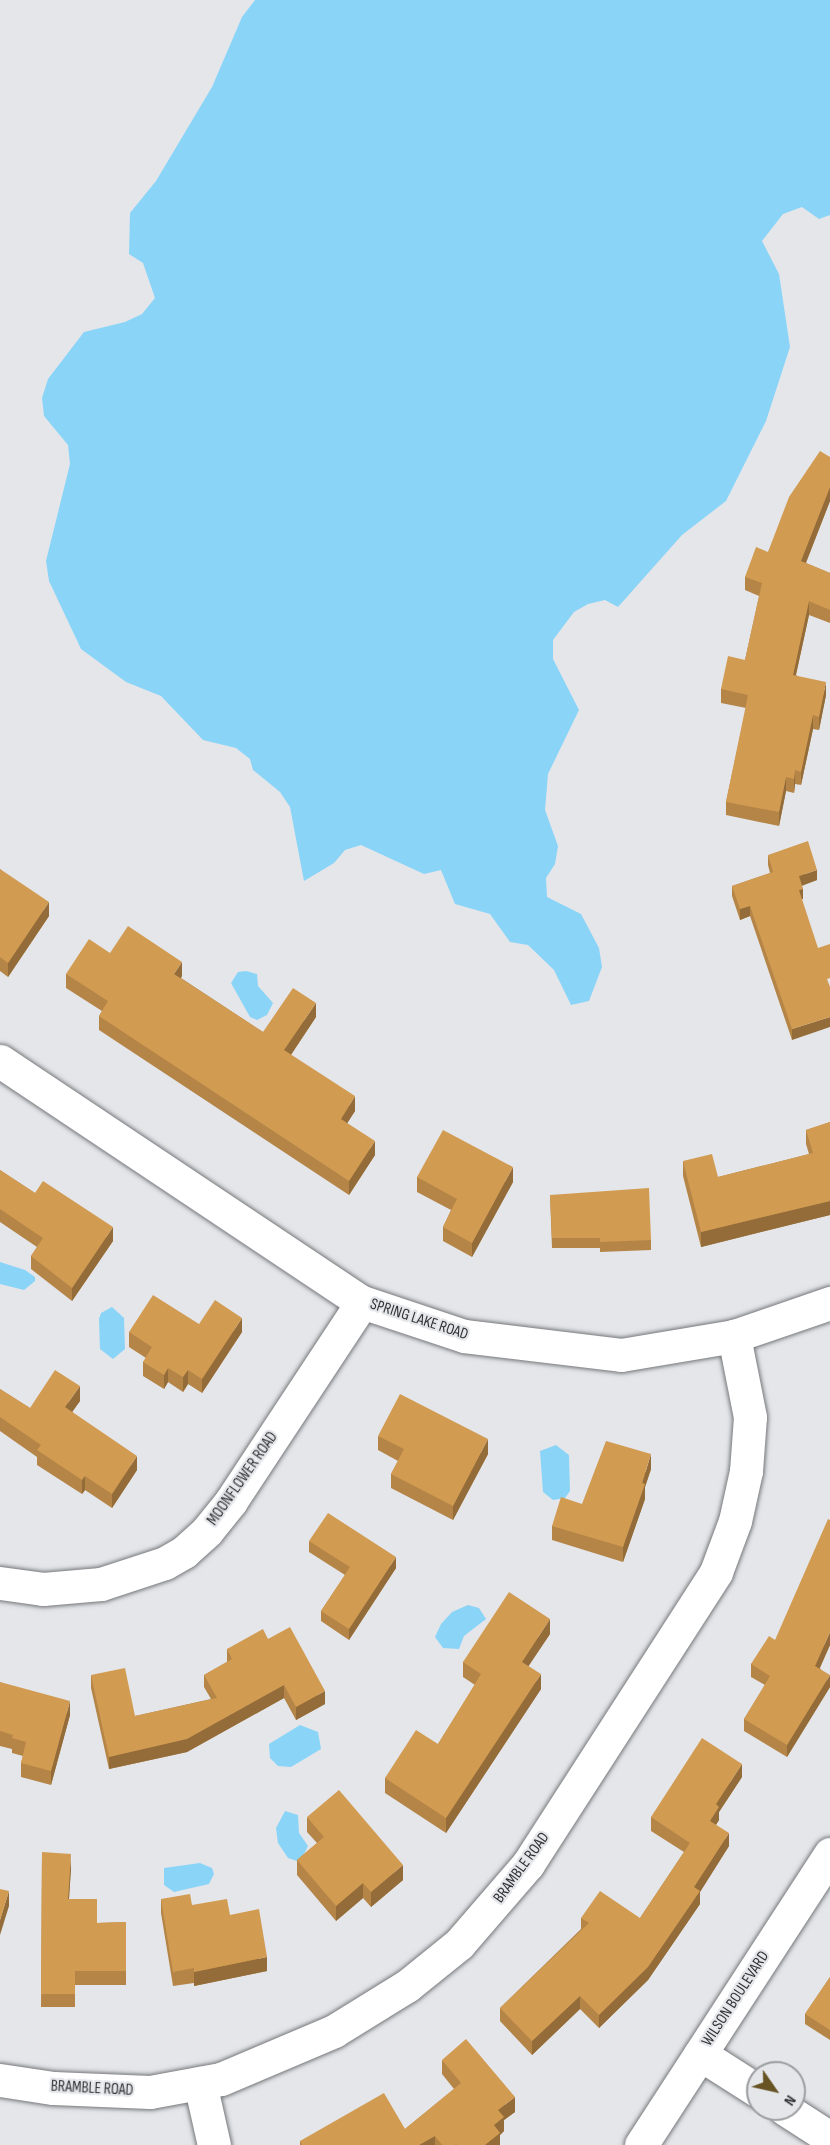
<!DOCTYPE html>
<style>
body{margin:0}
#map{position:relative;width:830px;height:2145px;overflow:hidden;background:#e4e6ea;font-family:"Sofia Sans Condensed",sans-serif}
div>[style]{position:absolute}
.water>*{inset:0;background:#8ad4f8}
.roads{filter:drop-shadow(0 0 2px #76787b) drop-shadow(0 0 2px #76787b)}
.minor>*{height:33px;margin:-16.5px;padding:0 16.5px;transform-origin:16.5px;border-radius:16.5px;background:#fff}
.wall>*{inset:0;background:#b58547}
.shaded-wall>*{inset:0;background:#936c39}
.building>*{inset:0;background:#d29b52}
span{translate:-50% -50%;white-space:nowrap;text-align:center;line-height:1.15;-webkit-text-stroke:4.5px #e4e6ea;paint-order:stroke}
.street-label{font-size:16px;color:#313233}
.north{position:absolute;left:746px;top:2061px;width:60px;height:60px;box-sizing:border-box;background:#e4e6ea;border:2px solid #9c9ea1;border-radius:50%;rotate:124deg;font-size:16px;font-weight:700;line-height:24px;text-align:center;color:#313233}
.north::after{content:'';display:block;margin:auto;width:21px;height:27px;background:#685423;clip-path:polygon(50% 0,100% 100%,50% 72%,0 100%)}
</style>
<div id="map">
<div class="water">
<div style="clip-path:polygon(255px 0,830px 0,830px 215px,819px 219px,802px 207px,783px 214px,762px 241px,779px 274px,790px 347px,766px 421px,726px 501px,682px 535px,618px 607px,605px 600px,588px 604px,574px 612px,553px 640px,553px 659px,579px 710px,548px 774px,545px 810px,558px 846px,555px 864px,546px 878px,547px 897px,581px 914px,599px 948px,602px 967px,589px 1001px,571px 1005px,554px 970px,528px 945px,510px 942px,490px 914px,455px 904px,441px 870px,424px 874px,361px 845px,345px 850px,334px 863px,304px 881px,290px 807px,280px 792px,253px 770px,250px 759px,236px 748px,203px 740px,161px 696px,126px 682px,81px 649px,49px 581px,46px 561px,70px 464px,68px 445px,44px 416px,42px 398px,48px 379px,84px 332px,125px 322px,142px 314px,155px 298px,143px 263px,129px 254px,130px 213px,156px 181px,212px 87px,242px 17px)"></div>
<div style="clip-path:polygon(246px 971px,257px 974px,258px 986px,273px 1003px,267px 1015px,257px 1020px,250px 1017px,231px 983px,238px 972px)"></div>
<div style="clip-path:polygon(0 1262px,25px 1270px,35px 1277px,35px 1281px,24px 1290px,0 1284px)"></div>
<div style="clip-path:polygon(112px 1307px,124px 1318px,125px 1349px,113px 1359px,100px 1349px,99px 1319px,101px 1313px)"></div>
<div style="clip-path:polygon(556px 1445px,569px 1455px,570px 1491px,565px 1498px,553px 1500px,543px 1492px,540px 1451px)"></div>
<div style="clip-path:polygon(468px 1605px,479px 1608px,486px 1619px,464px 1636px,459px 1649px,443px 1648px,435px 1637px,441px 1624px,452px 1612px)"></div>
<div style="clip-path:polygon(300px 1725px,318px 1732px,321px 1749px,291px 1767px,278px 1766px,270px 1758px,269px 1744px)"></div>
<div style="clip-path:polygon(285px 1811px,298px 1815px,299px 1833px,308px 1846px,300px 1862px,288px 1858px,278px 1843px,276px 1828px)"></div>
<div style="clip-path:polygon(200px 1863px,212px 1868px,214px 1874px,209px 1884px,174px 1892px,164px 1885px,164px 1868px)"></div>
</div>
<div class="roads">
<div class="minor">
<div style="left:0;top:1061px;width:435px;rotate:33.7deg"></div>
<div style="left:362px;top:1302px;width:108px;rotate:18.4deg"></div>
<div style="left:464px;top:1336px;width:158px;rotate:6.9deg"></div>
<div style="left:621px;top:1355px;width:115px;rotate:-9.5deg"></div>
<div style="left:734px;top:1336px;width:102px;rotate:-19deg"></div>
<div style="left:0;top:1583px;width:43px;rotate:7.9deg"></div>
<div style="left:43px;top:1589px;width:58px;rotate:-4.9deg"></div>
<div style="left:101px;top:1584px;width:67px;rotate:-18.2deg"></div>
<div style="left:165px;top:1563px;width:22px;rotate:-30deg"></div>
<div style="left:184px;top:1552px;width:31px;rotate:-42deg"></div>
<div style="left:207px;top:1531px;width:38px;rotate:-51deg"></div>
<div style="left:231px;top:1501px;width:238px;rotate:-56.6deg"></div>
<div style="left:700px;top:2054px;width:69px;rotate:32.5deg"></div>
<div style="left:0;top:2080px;width:54px;rotate:8.6deg"></div>
<div style="left:53px;top:2088px;width:97px;rotate:2.4deg"></div>
<div style="left:150px;top:2092px;width:72px;rotate:-10.4deg"></div>
<div style="left:221px;top:2079px;width:123px;rotate:-23deg"></div>
<div style="left:334px;top:2031px;width:86px;rotate:-31.7deg"></div>
<div style="left:407px;top:1986px;width:67px;rotate:-38.9deg"></div>
<div style="left:459px;top:1944px;width:106px;rotate:-49.2deg"></div>
<div style="left:528px;top:1864px;width:347px;rotate:-57.2deg"></div>
<div style="left:716px;top:1572px;width:54px;rotate:-69.6deg"></div>
<div style="left:735px;top:1521px;width:51px;rotate:-77.6deg"></div>
<div style="left:746px;top:1471px;width:54px;rotate:-85.8deg"></div>
<div style="left:750px;top:1417px;width:83px;rotate:-101.2deg"></div>
<div style="left:200px;top:2083px;width:64px;rotate:77.3deg"></div>
<div style="left:785px;top:2109px;width:54px;rotate:32.8deg"></div>
<div style="left:641px;top:2145px;width:347px;rotate:-57deg"></div>
</div>
</div>
<div class="wall">
<div style="clip-path:polygon(830px 457px,830px 501px,806px 563px,830px 573px,830px 623px,809px 615px,796px 675px,826px 695px,819px 730px,813px 729px,801px 785px,795px 784px,794px 793px,786px 791px,779px 826px,726px 815px,726px 802px,746px 708px,721px 703px,721px 689px,745px 660px,759px 596px,745px 590px,745px 577px,768px 552px)"></div>
<div style="clip-path:polygon(768px 855px,817px 880px,802px 885px,803px 899px,802px 899px,792px 1040px,750px 916px,740px 920px,732px 896px,732px 886px,770px 873px,768px 865px)"></div>
<div style="clip-path:polygon(0 869px,49px 916px,8px 977px,0 971px)"></div>
<div style="clip-path:polygon(110px 953px,182px 976px,181px 978px,263px 1032px,316px 1017px,291px 1055px,355px 1111px,347px 1123px,375px 1155px,349px 1195px,99px 1030px,99px 1016px,102px 1011px,66px 988px,66px 974px)"></div>
<div style="clip-path:polygon(830px 1122px,830px 1215px,701px 1247px,683px 1176px,683px 1161px,718px 1177px,809px 1154px,806px 1144px,806px 1130px)"></div>
<div style="clip-path:polygon(0 1170px,35px 1193px,113px 1241px,72px 1301px,31px 1269px,31px 1256px,37px 1247px,0 1222px)"></div>
<div style="clip-path:polygon(417px 1177px,513px 1182px,472px 1257px,443px 1241px,443px 1227px,451px 1210px,417px 1192px)"></div>
<div style="clip-path:polygon(550px 1195px,651px 1240px,651px 1250px,600px 1252px,600px 1248px,552px 1248px)"></div>
<div style="clip-path:polygon(199px 1324px,242px 1332px,202px 1393px,188px 1384px,183px 1392px,168px 1382px,164px 1389px,143px 1376px,143px 1362px,146px 1358px,129px 1347px,129px 1332px)"></div>
<div style="clip-path:polygon(0 1389px,30px 1408px,80px 1401px,72px 1412px,137px 1470px,112px 1508px,85px 1490px,82px 1494px,37px 1465px,37px 1457px,0 1431px)"></div>
<div style="clip-path:polygon(378px 1436px,488px 1454px,453px 1520px,391px 1488px,391px 1474px,398px 1461px,378px 1450px)"></div>
<div style="clip-path:polygon(651px 1469px,645px 1487px,645px 1499px,623px 1562px,552px 1540px,552px 1526px,582px 1504px)"></div>
<div style="clip-path:polygon(309px 1541px,396px 1568px,349px 1640px,321px 1621px,321px 1611px,345px 1575px,309px 1552px)"></div>
<div style="clip-path:polygon(550px 1634px,528px 1666px,541px 1689px,446px 1833px,385px 1793px,385px 1778px,438px 1744px,475px 1685px,463px 1677px,463px 1662px)"></div>
<div style="clip-path:polygon(268px 1639px,325px 1704px,296px 1720px,284px 1698px,187px 1752px,109px 1769px,91px 1688px,91px 1675px,135px 1716px,211px 1699px,204px 1687px,204px 1675px,227px 1662px,227px 1649px)"></div>
<div style="clip-path:polygon(775px 1640px,830px 1645px,820px 1668px,830px 1687px,787px 1757px,744px 1731px,744px 1719px,765px 1685px,751px 1677px,751px 1664px)"></div>
<div style="clip-path:polygon(0 1682px,70px 1715px,51px 1785px,21px 1777px,21px 1763px,23px 1756px,12px 1753px,12px 1749px,0 1746px)"></div>
<div style="clip-path:polygon(742px 1777px,719px 1812px,719px 1820px,716px 1825px,729px 1846px,700px 1892px,700px 1904px,648px 1980px,599px 2028px,580px 2009px,532px 2055px,500px 2021px,500px 2008px,581px 1929px,581px 1918px,640px 1918px,684px 1852px,651px 1831px,651px 1817px)"></div>
<div style="clip-path:polygon(307px 1817px,403px 1880px,371px 1907px,363px 1898px,336px 1921px,297px 1875px,297px 1860px,317px 1843px,307px 1832px)"></div>
<div style="clip-path:polygon(42px 1852px,71px 1868px,69px 1899px,97px 1923px,126px 1922px,126px 1985px,75px 1985px,75px 2007px,41px 2007px)"></div>
<div style="clip-path:polygon(161px 1899px,192px 1905px,230px 1915px,267px 1971px,194px 1986px,194px 1983px,173px 1986px,161px 1913px)"></div>
<div style="clip-path:polygon(830px 1977px,830px 2040px,805px 2024px,805px 2014px)"></div>
<div style="clip-path:polygon(442px 2060px,515px 2112px,504px 2120px,504px 2131px,500px 2135px,500px 2145px,300px 2145px,300px 2141px,405px 2129px,454px 2089px,442px 2074px)"></div>
</div>
<div class="shaded-wall">
<div style="clip-path:polygon(830px 487px,830px 501px,801px 575px,801px 561px)"></div>
<div style="clip-path:polygon(809px 601px,809px 615px,793px 688px,793px 675px)"></div>
<div style="clip-path:polygon(826px 682px,826px 695px,819px 730px,819px 717px)"></div>
<div style="clip-path:polygon(813px 715px,813px 729px,801px 785px,801px 772px)"></div>
<div style="clip-path:polygon(795px 770px,795px 784px,794px 793px,794px 779px)"></div>
<div style="clip-path:polygon(786px 777px,786px 791px,779px 826px,779px 812px)"></div>
<div style="clip-path:polygon(817px 870px,817px 880px,799px 887px,799px 876px)"></div>
<div style="clip-path:polygon(803px 889px,803px 899px,799px 900px,799px 890px)"></div>
<div style="clip-path:polygon(49px 902px,49px 916px,8px 977px,8px 963px)"></div>
<div style="clip-path:polygon(750px 906px,750px 916px,740px 920px,740px 909px)"></div>
<div style="clip-path:polygon(182px 962px,182px 976px,174px 988px,174px 974px)"></div>
<div style="clip-path:polygon(316px 1003px,316px 1017px,284px 1065px,284px 1050px)"></div>
<div style="clip-path:polygon(830px 1017px,830px 1027px,792px 1040px,792px 1029px)"></div>
<div style="clip-path:polygon(355px 1096px,355px 1111px,341px 1133px,341px 1119px)"></div>
<div style="clip-path:polygon(375px 1141px,375px 1155px,349px 1195px,349px 1181px)"></div>
<div style="clip-path:polygon(513px 1167px,513px 1182px,472px 1257px,472px 1243px)"></div>
<div style="clip-path:polygon(830px 1201px,830px 1215px,701px 1247px,701px 1232px)"></div>
<div style="clip-path:polygon(113px 1227px,113px 1241px,72px 1301px,72px 1288px)"></div>
<div style="clip-path:polygon(242px 1318px,242px 1332px,202px 1393px,202px 1379px)"></div>
<div style="clip-path:polygon(168px 1368px,168px 1382px,164px 1389px,164px 1375px)"></div>
<div style="clip-path:polygon(188px 1370px,188px 1384px,183px 1392px,183px 1377px)"></div>
<div style="clip-path:polygon(80px 1386px,80px 1401px,65px 1422px,65px 1407px)"></div>
<div style="clip-path:polygon(488px 1439px,488px 1454px,453px 1520px,453px 1506px)"></div>
<div style="clip-path:polygon(651px 1454px,651px 1469px,645px 1487px,645px 1499px,623px 1562px,623px 1547px)"></div>
<div style="clip-path:polygon(137px 1456px,137px 1470px,112px 1508px,112px 1494px)"></div>
<div style="clip-path:polygon(85px 1476px,85px 1490px,82px 1494px,82px 1480px)"></div>
<div style="clip-path:polygon(396px 1557px,396px 1568px,349px 1640px,349px 1629px)"></div>
<div style="clip-path:polygon(550px 1619px,550px 1634px,522px 1676px,522px 1662px)"></div>
<div style="clip-path:polygon(830px 1632px,830px 1645px,815px 1678px,815px 1666px)"></div>
<div style="clip-path:polygon(541px 1674px,541px 1689px,446px 1833px,446px 1818px)"></div>
<div style="clip-path:polygon(830px 1675px,830px 1687px,787px 1757px,787px 1745px)"></div>
<div style="clip-path:polygon(284px 1685px,284px 1698px,187px 1752px,109px 1769px,109px 1757px)"></div>
<div style="clip-path:polygon(325px 1691px,325px 1704px,296px 1720px,296px 1707px)"></div>
<div style="clip-path:polygon(70px 1701px,70px 1715px,51px 1785px,51px 1771px)"></div>
<div style="clip-path:polygon(742px 1764px,742px 1777px,719px 1812px,719px 1820px,710px 1834px,710px 1821px,716px 1804px)"></div>
<div style="clip-path:polygon(729px 1833px,729px 1846px,700px 1892px,700px 1904px,648px 1980px,599px 2028px,599px 2015px,694px 1887px)"></div>
<div style="clip-path:polygon(71px 1854px,71px 1868px,68px 1913px,68px 1899px)"></div>
<div style="clip-path:polygon(403px 1865px,403px 1880px,371px 1907px,371px 1892px)"></div>
<div style="clip-path:polygon(363px 1883px,363px 1898px,336px 1921px,336px 1906px)"></div>
<div style="clip-path:polygon(9px 1891px,9px 1906px,0 1935px,0 1920px)"></div>
<div style="clip-path:polygon(267px 1957px,267px 1971px,194px 1986px,194px 1972px)"></div>
<div style="clip-path:polygon(580px 1996px,580px 2009px,532px 2055px,532px 2041px)"></div>
<div style="clip-path:polygon(515px 2097px,515px 2112px,504px 2120px,504px 2131px,500px 2135px,500px 2145px,485px 2145px,494px 2125px,498px 2110px)"></div>
<div style="clip-path:polygon(435px 2136px,435px 2145px,419px 2145px)"></div>
</div>
<div class="building">
<div style="clip-path:polygon(820px 451px,830px 457px,830px 487px,801px 561px,830px 573px,830px 610px,809px 601px,793px 675px,826px 682px,819px 717px,813px 715px,801px 772px,795px 770px,794px 779px,786px 777px,779px 812px,726px 802px,748px 695px,721px 689px,728px 656px,745px 660px,762px 583px,745px 577px,756px 547px,768px 552px,789px 497px)"></div>
<div style="clip-path:polygon(808px 841px,817px 870px,799px 876px,803px 889px,799px 890px,818px 948px,830px 944px,830px 978px,827px 979px,830px 987px,830px 1017px,792px 1029px,750px 906px,740px 909px,732px 886px,773px 872px,768px 855px)"></div>
<div style="clip-path:polygon(0 869px,49px 902px,8px 963px,0 957px)"></div>
<div style="clip-path:polygon(128px 926px,182px 962px,174px 974px,263px 1032px,293px 988px,316px 1003px,284px 1050px,355px 1096px,341px 1119px,375px 1141px,349px 1181px,99px 1016px,108px 1001px,66px 974px,89px 939px,110px 953px)"></div>
<div style="clip-path:polygon(830px 1122px,830px 1201px,701px 1232px,683px 1161px,712px 1154px,718px 1177px,813px 1153px,806px 1130px)"></div>
<div style="clip-path:polygon(443px 1130px,513px 1167px,472px 1243px,443px 1227px,457px 1199px,417px 1177px)"></div>
<div style="clip-path:polygon(0 1170px,35px 1193px,43px 1181px,113px 1227px,72px 1288px,31px 1256px,43px 1238px,0 1209px)"></div>
<div style="clip-path:polygon(649px 1188px,651px 1240px,600px 1242px,600px 1238px,552px 1238px,550px 1195px)"></div>
<div style="clip-path:polygon(153px 1295px,199px 1324px,215px 1300px,242px 1318px,202px 1379px,188px 1370px,183px 1377px,168px 1368px,164px 1375px,143px 1362px,152px 1347px,129px 1332px)"></div>
<div style="clip-path:polygon(55px 1370px,80px 1386px,65px 1407px,137px 1456px,112px 1494px,85px 1476px,82px 1480px,37px 1450px,41px 1445px,0 1417px,0 1389px,30px 1408px)"></div>
<div style="clip-path:polygon(400px 1394px,488px 1439px,453px 1506px,391px 1474px,404px 1449px,378px 1436px)"></div>
<div style="clip-path:polygon(606px 1441px,651px 1454px,642px 1483px,645px 1484px,623px 1547px,552px 1526px,561px 1497px,582px 1504px)"></div>
<div style="clip-path:polygon(328px 1513px,396px 1557px,349px 1629px,321px 1611px,350px 1567px,309px 1541px)"></div>
<div style="clip-path:polygon(828px 1519px,830px 1520px,830px 1632px,815px 1666px,830px 1675px,787px 1745px,744px 1719px,770px 1676px,751px 1664px,769px 1636px,775px 1640px)"></div>
<div style="clip-path:polygon(509px 1592px,550px 1619px,522px 1662px,541px 1674px,446px 1818px,385px 1778px,416px 1730px,438px 1744px,481px 1674px,463px 1662px)"></div>
<div style="clip-path:polygon(290px 1627px,325px 1691px,296px 1707px,284px 1685px,187px 1739px,109px 1757px,91px 1675px,125px 1668px,135px 1716px,217px 1698px,204px 1675px,232px 1659px,227px 1649px,263px 1629px,268px 1639px)"></div>
<div style="clip-path:polygon(0 1682px,70px 1701px,51px 1771px,21px 1763px,26px 1742px,12px 1738px,13px 1735px,0 1731px)"></div>
<div style="clip-path:polygon(702px 1738px,742px 1764px,716px 1804px,719px 1807px,710px 1821px,729px 1833px,694px 1887px,700px 1891px,648px 1967px,599px 2015px,580px 1996px,532px 2041px,500px 2008px,589px 1923px,581px 1918px,600px 1891px,640px 1918px,690px 1843px,651px 1817px)"></div>
<div style="clip-path:polygon(339px 1790px,403px 1865px,371px 1892px,363px 1883px,336px 1906px,297px 1860px,324px 1837px,307px 1817px)"></div>
<div style="clip-path:polygon(42px 1852px,71px 1854px,68px 1899px,97px 1899px,97px 1923px,126px 1922px,126px 1971px,75px 1971px,75px 1994px,41px 1994px)"></div>
<div style="clip-path:polygon(0 1889px,9px 1891px,0 1920px)"></div>
<div style="clip-path:polygon(190px 1894px,192px 1905px,227px 1899px,230px 1915px,259px 1909px,267px 1957px,194px 1972px,194px 1968px,173px 1972px,161px 1899px)"></div>
<div style="clip-path:polygon(830px 1977px,830px 2030px,805px 2014px)"></div>
<div style="clip-path:polygon(466px 2039px,515px 2097px,498px 2110px,504px 2117px,494px 2125px,500px 2133px,485px 2145px,457px 2145px,456px 2144px,455px 2145px,442px 2145px,435px 2136px,419px 2145px,302px 2145px,300px 2141px,384px 2093px,405px 2129px,461px 2083px,442px 2060px)"></div>
</div>
<div class="street-label">
<span style="left:419px;top:1320px;rotate:18deg">SPRING LAKE ROAD</span>
<span style="left:243px;top:1479px;rotate:-55deg">MOONFLOWER ROAD</span>
<span style="left:522px;top:1868px;rotate:-54deg">BRAMBLE ROAD</span>
<span style="left:736px;top:1999px;rotate:-57deg">WILSON BOULEVARD</span>
<span style="left:92px;top:2089px;rotate:3deg">BRAMBLE ROAD</span>
</div>
<div class="north">N</div>
</div>
